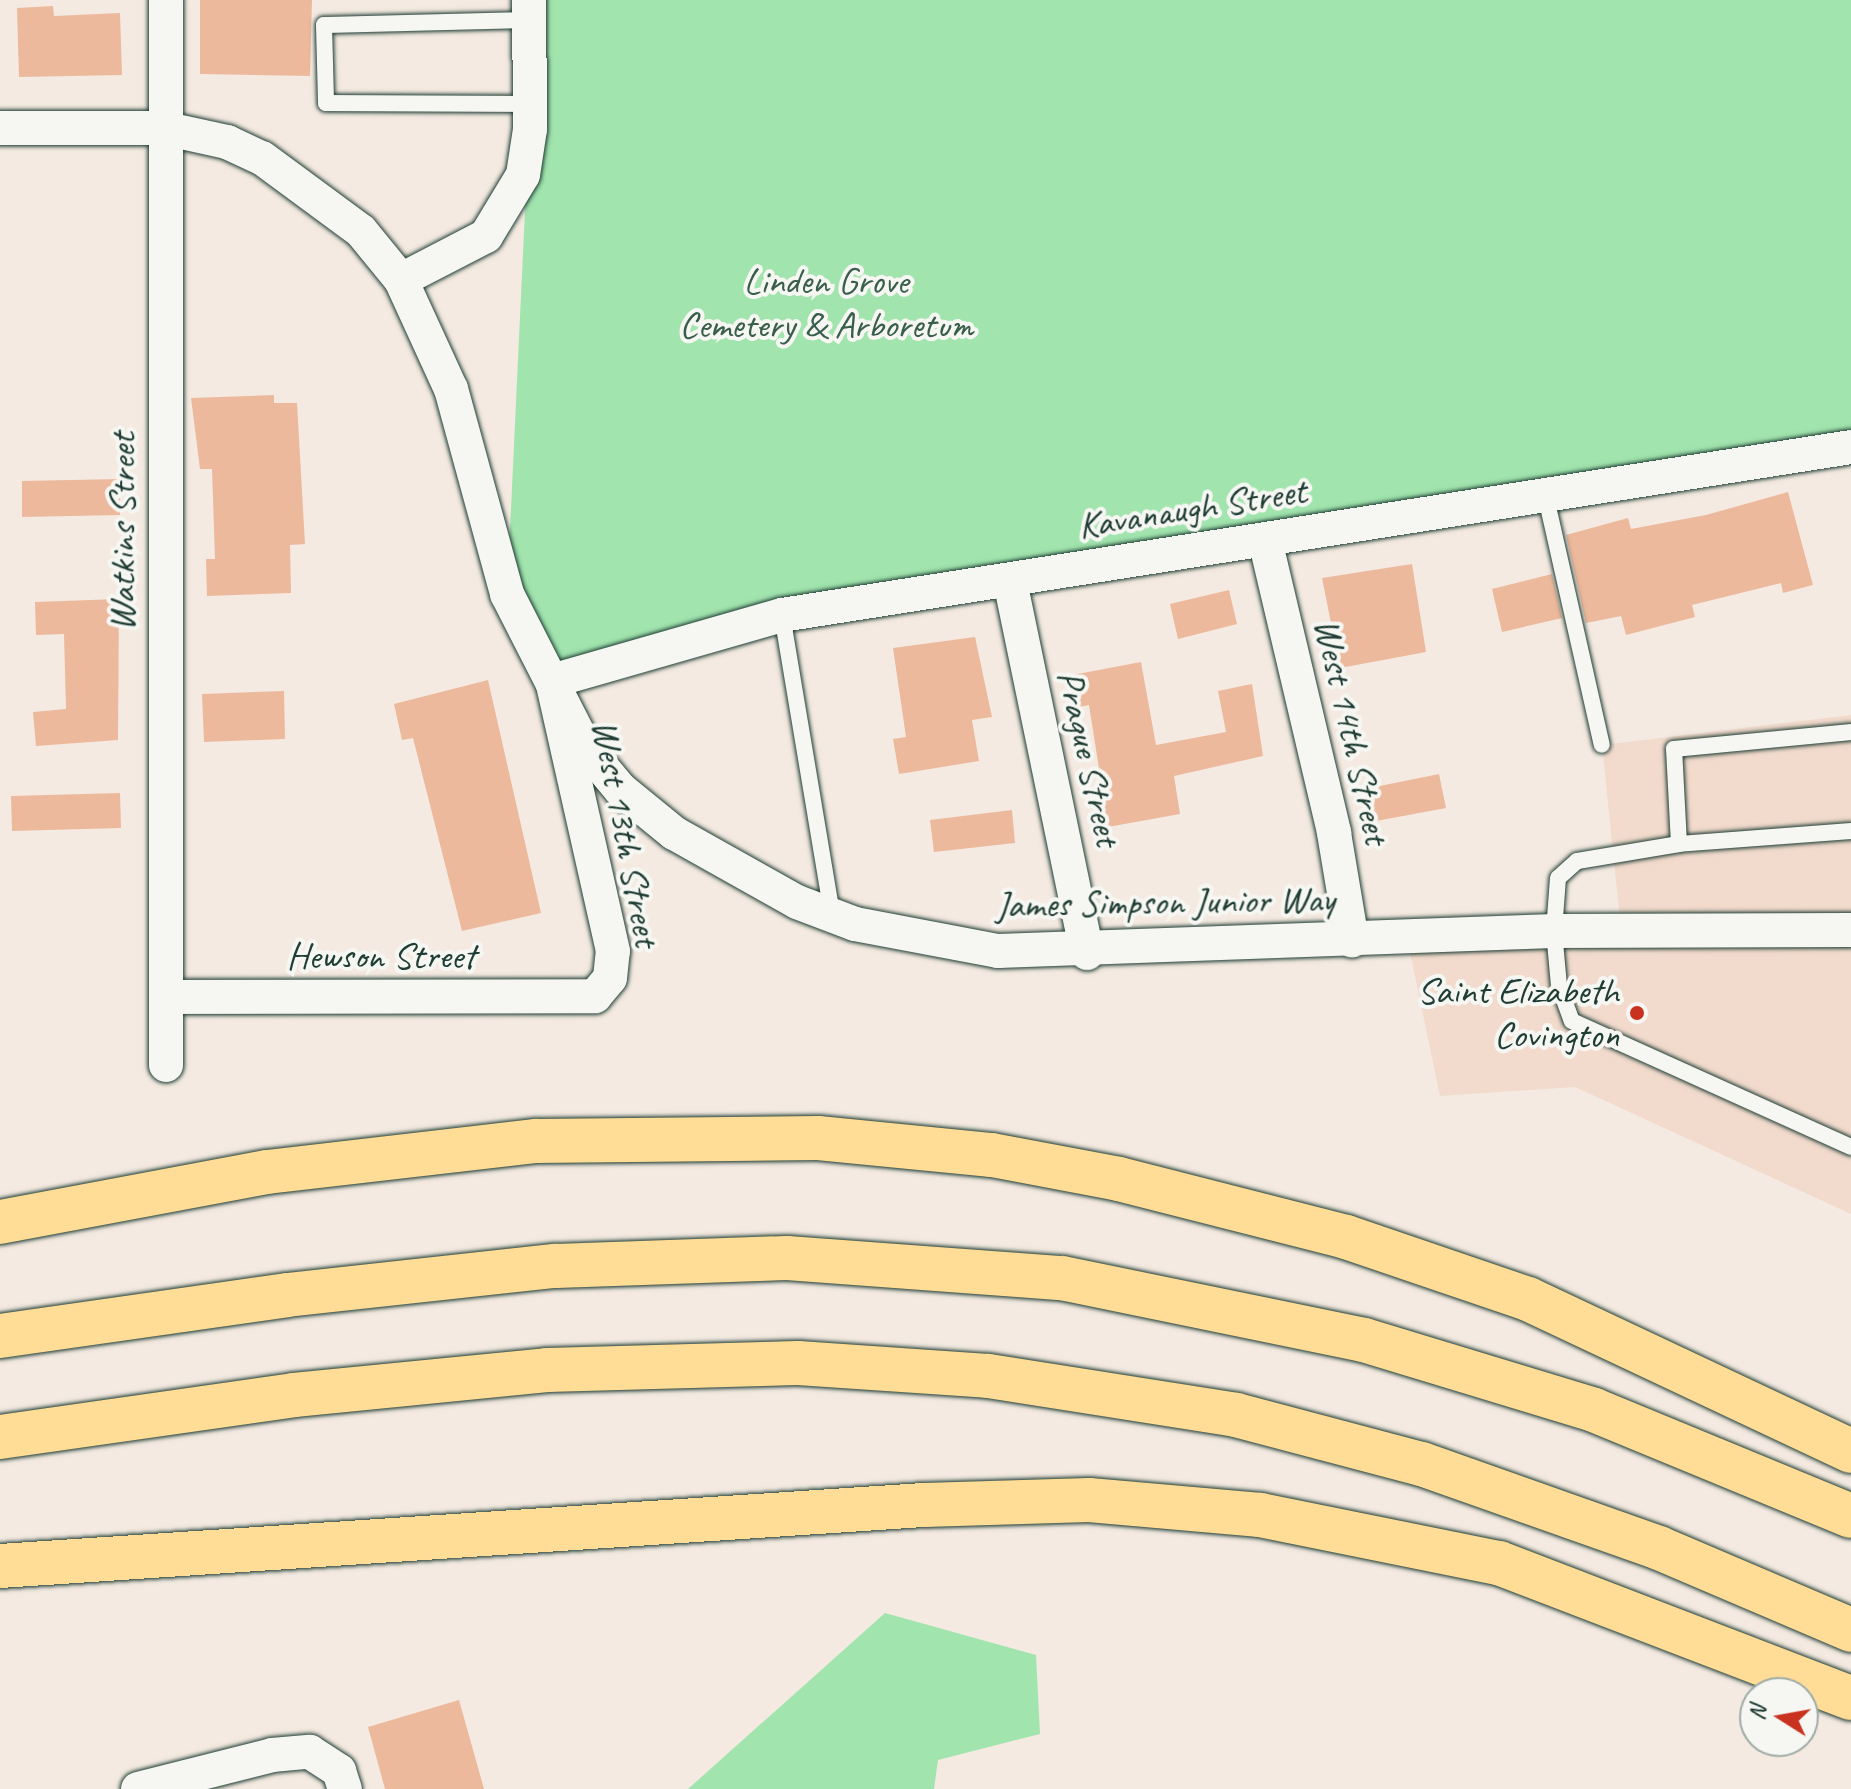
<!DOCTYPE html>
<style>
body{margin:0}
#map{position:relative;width:1851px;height:1789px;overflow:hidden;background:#f4eae1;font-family:Caveat,sans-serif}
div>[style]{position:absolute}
.built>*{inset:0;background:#f2dbcd}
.green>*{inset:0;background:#a1e4ae}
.building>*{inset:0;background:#ecb99d}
.roads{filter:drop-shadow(0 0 2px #1f3d34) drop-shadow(0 0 2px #1f3d34)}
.service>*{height:16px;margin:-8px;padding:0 8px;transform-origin:8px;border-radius:8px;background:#f6f6f2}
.minor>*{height:34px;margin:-17px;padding:0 17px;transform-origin:17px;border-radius:17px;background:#f6f6f2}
.motorway>*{height:44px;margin:-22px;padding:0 22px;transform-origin:22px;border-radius:22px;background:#ffdd96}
.dots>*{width:22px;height:22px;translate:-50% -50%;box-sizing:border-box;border:4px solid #f6f6f2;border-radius:50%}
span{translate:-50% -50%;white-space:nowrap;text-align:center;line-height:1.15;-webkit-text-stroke:8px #f6f6f2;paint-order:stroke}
.park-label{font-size:38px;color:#395e4c}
.street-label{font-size:38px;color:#1f3d34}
.poi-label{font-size:38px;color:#1f3d34}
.right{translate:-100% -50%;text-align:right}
.north{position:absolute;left:1739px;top:1677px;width:80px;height:80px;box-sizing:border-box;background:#f6f6f2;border:2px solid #a0aca6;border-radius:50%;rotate:281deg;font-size:22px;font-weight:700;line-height:32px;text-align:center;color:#1f3d34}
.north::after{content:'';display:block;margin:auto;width:28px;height:36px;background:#c8321e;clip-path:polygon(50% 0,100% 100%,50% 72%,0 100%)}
</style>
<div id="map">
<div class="built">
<div style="clip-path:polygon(1851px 715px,1851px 1214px,1575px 1087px,1440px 1096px,1407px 938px,1621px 930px,1602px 745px)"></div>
</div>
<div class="green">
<div style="clip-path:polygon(529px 0,1851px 0,1851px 447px,1112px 562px,552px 681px,507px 594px,530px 104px)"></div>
<div style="clip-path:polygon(885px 1613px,1036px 1655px,1040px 1734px,938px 1760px,934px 1789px,688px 1789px)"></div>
</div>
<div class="building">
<div style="clip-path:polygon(200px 0,312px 0,310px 76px,200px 74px)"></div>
<div style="clip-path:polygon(53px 6px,54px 16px,120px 13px,122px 75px,19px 77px,17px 8px)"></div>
<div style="clip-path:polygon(274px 395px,274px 403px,297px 403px,305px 544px,290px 545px,291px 593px,207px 596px,206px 559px,215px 559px,212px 469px,200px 469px,191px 398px)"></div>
<div style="clip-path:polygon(120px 479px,120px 515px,22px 517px,22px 481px)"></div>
<div style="clip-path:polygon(1788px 492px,1813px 585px,1783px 593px,1781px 583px,1692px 605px,1695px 617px,1626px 635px,1621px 616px,1586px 623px,1566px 535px,1628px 518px,1631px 529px,1706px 515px)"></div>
<div style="clip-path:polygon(1412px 564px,1426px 652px,1340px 668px,1322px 578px)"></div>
<div style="clip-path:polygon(1552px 574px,1562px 618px,1502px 632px,1492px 589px)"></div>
<div style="clip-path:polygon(1229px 590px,1237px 624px,1178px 639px,1170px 604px)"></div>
<div style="clip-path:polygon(119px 599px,118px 740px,36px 746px,33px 712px,66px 709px,64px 634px,36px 635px,35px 602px)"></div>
<div style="clip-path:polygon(975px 637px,992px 717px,972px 720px,979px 761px,899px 774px,893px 739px,906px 737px,893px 648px)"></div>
<div style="clip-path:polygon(1141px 662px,1156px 745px,1226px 732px,1218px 691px,1252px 684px,1263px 756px,1174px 776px,1180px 814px,1102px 828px,1096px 796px,1103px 794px,1089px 705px,1073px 708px,1067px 676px)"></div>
<div style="clip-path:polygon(488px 680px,541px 913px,462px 931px,413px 738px,402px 740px,394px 704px)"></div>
<div style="clip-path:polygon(284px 691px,285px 739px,204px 742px,202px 694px)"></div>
<div style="clip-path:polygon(1439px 774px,1446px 808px,1376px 821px,1370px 788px)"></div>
<div style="clip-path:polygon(120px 793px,121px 828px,12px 831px,11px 796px)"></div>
<div style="clip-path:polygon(1012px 810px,1015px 843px,934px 852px,930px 820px)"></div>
<div style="clip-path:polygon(459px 1700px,484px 1789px,385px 1789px,368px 1727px)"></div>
</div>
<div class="roads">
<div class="service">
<div style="left:529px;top:20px;width:205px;rotate:178.6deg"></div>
<div style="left:324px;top:25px;width:78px;rotate:88.5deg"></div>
<div style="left:326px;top:103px;width:204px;rotate:0.3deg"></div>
<div style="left:1545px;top:493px;width:258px;rotate:77.3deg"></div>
<div style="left:782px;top:615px;width:304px;rotate:80.5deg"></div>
<div style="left:1851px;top:831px;width:172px;rotate:175.7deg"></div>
<div style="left:1679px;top:844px;width:103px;rotate:170.5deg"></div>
<div style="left:1577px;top:861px;width:25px;rotate:138deg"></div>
<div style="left:1558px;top:878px;width:53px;rotate:94.3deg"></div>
<div style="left:1554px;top:931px;width:55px;rotate:84.8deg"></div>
<div style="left:1559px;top:986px;width:37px;rotate:70deg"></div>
<div style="left:1572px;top:1021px;width:306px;rotate:24.3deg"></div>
<div style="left:1679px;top:844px;width:95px;rotate:-93deg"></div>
<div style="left:1674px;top:749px;width:178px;rotate:-5.5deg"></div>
</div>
<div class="minor">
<div style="left:166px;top:0;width:1065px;rotate:90deg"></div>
<div style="left:0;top:128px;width:163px"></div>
<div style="left:163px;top:128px;width:66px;rotate:12.3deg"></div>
<div style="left:227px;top:142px;width:38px;rotate:25deg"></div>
<div style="left:262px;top:158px;width:123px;rotate:36.4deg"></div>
<div style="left:361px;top:231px;width:63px;rotate:50.8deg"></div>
<div style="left:401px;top:280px;width:120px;rotate:65.4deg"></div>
<div style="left:451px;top:389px;width:213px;rotate:74.7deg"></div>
<div style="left:507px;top:594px;width:172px;rotate:63deg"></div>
<div style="left:585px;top:747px;width:55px;rotate:50.2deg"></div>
<div style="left:620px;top:789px;width:70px;rotate:39.2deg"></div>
<div style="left:674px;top:833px;width:141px;rotate:29.3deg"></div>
<div style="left:797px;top:902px;width:62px;rotate:20.8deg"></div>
<div style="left:855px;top:924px;width:146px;rotate:10.7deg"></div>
<div style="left:998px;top:951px;width:556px;rotate:-2.06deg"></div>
<div style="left:1554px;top:931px;width:297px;rotate:-0.2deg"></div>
<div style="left:401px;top:280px;width:96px;rotate:-27.4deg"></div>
<div style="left:486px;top:236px;width:71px;rotate:-58.8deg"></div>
<div style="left:523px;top:175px;width:47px;rotate:-81.3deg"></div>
<div style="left:530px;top:129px;width:129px;rotate:-90.4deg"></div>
<div style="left:1265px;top:540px;width:301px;rotate:76.7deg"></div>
<div style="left:1334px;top:833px;width:109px;rotate:80.5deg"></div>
<div style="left:1010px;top:581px;width:380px;rotate:78.3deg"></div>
<div style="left:166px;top:997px;width:429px;rotate:-0.1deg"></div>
<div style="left:595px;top:996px;width:23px;rotate:-50deg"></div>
<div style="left:610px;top:978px;width:27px;rotate:-84deg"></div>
<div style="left:613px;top:951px;width:277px;rotate:-102.7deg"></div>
<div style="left:552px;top:681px;width:239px;rotate:-16deg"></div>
<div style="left:782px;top:615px;width:1082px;rotate:-8.93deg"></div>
<div style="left:138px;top:1789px;width:138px;rotate:-14.2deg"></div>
<div style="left:272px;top:1755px;width:38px;rotate:-5deg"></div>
<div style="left:310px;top:1752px;width:35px;rotate:33deg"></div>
<div style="left:339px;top:1771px;width:19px;rotate:72deg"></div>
</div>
<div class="motorway">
<div style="left:0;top:1222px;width:272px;rotate:-10.6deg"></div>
<div style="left:267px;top:1172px;width:271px;rotate:-6.6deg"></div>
<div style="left:536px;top:1141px;width:282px;rotate:-0.6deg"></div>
<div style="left:818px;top:1138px;width:175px;rotate:5.6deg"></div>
<div style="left:992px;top:1155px;width:129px;rotate:10.7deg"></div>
<div style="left:1119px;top:1179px;width:234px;rotate:14.3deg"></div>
<div style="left:1346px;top:1237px;width:192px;rotate:18.8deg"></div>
<div style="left:1528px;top:1299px;width:357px;rotate:25.2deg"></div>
<div style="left:0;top:1336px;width:290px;rotate:-8.1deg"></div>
<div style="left:287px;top:1295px;width:271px;rotate:-6.2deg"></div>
<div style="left:556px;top:1266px;width:231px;rotate:-2deg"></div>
<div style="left:787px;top:1258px;width:276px;rotate:4.2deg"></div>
<div style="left:1062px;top:1278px;width:308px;rotate:11.6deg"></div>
<div style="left:1364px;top:1340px;width:240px;rotate:16.9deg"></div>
<div style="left:1594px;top:1410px;width:278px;rotate:22.4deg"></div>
<div style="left:0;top:1437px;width:297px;rotate:-8.1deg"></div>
<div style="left:294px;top:1395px;width:254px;rotate:-5.6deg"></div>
<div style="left:547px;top:1370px;width:251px;rotate:-1.6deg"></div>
<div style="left:798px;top:1363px;width:190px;rotate:3.9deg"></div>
<div style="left:988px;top:1376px;width:251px;rotate:8.9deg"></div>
<div style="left:1236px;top:1415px;width:192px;rotate:14.8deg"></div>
<div style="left:1422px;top:1464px;width:251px;rotate:19.5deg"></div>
<div style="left:1659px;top:1548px;width:209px;rotate:23.1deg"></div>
<div style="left:0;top:1566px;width:926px;rotate:-3.78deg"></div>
<div style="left:924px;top:1505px;width:165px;rotate:-1.7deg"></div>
<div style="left:1089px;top:1500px;width:172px;rotate:5deg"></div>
<div style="left:1260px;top:1515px;width:244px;rotate:11.4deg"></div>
<div style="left:1499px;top:1563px;width:377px;rotate:21deg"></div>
</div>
</div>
<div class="dots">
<div style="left:1637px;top:1013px;background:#c8321e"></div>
</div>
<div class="park-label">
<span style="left:826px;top:303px">Linden Grove<br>Cemetery &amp; Arboretum</span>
</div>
<div class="street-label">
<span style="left:1192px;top:508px;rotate:-9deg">Kavanaugh Street</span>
<span style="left:122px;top:532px;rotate:-90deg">Watkins Street</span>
<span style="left:1352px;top:731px;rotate:77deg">West 14th Street</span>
<span style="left:1089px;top:758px;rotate:77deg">Prague Street</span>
<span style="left:626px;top:833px;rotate:79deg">West 13th Street</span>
<span style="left:1165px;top:902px;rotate:-1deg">James Simpson Junior Way</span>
<span style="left:381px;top:956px">Hewson Street</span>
</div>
<div class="poi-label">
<span class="right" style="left:1619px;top:1013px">Saint Elizabeth<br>Covington</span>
</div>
<div class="north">N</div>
</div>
